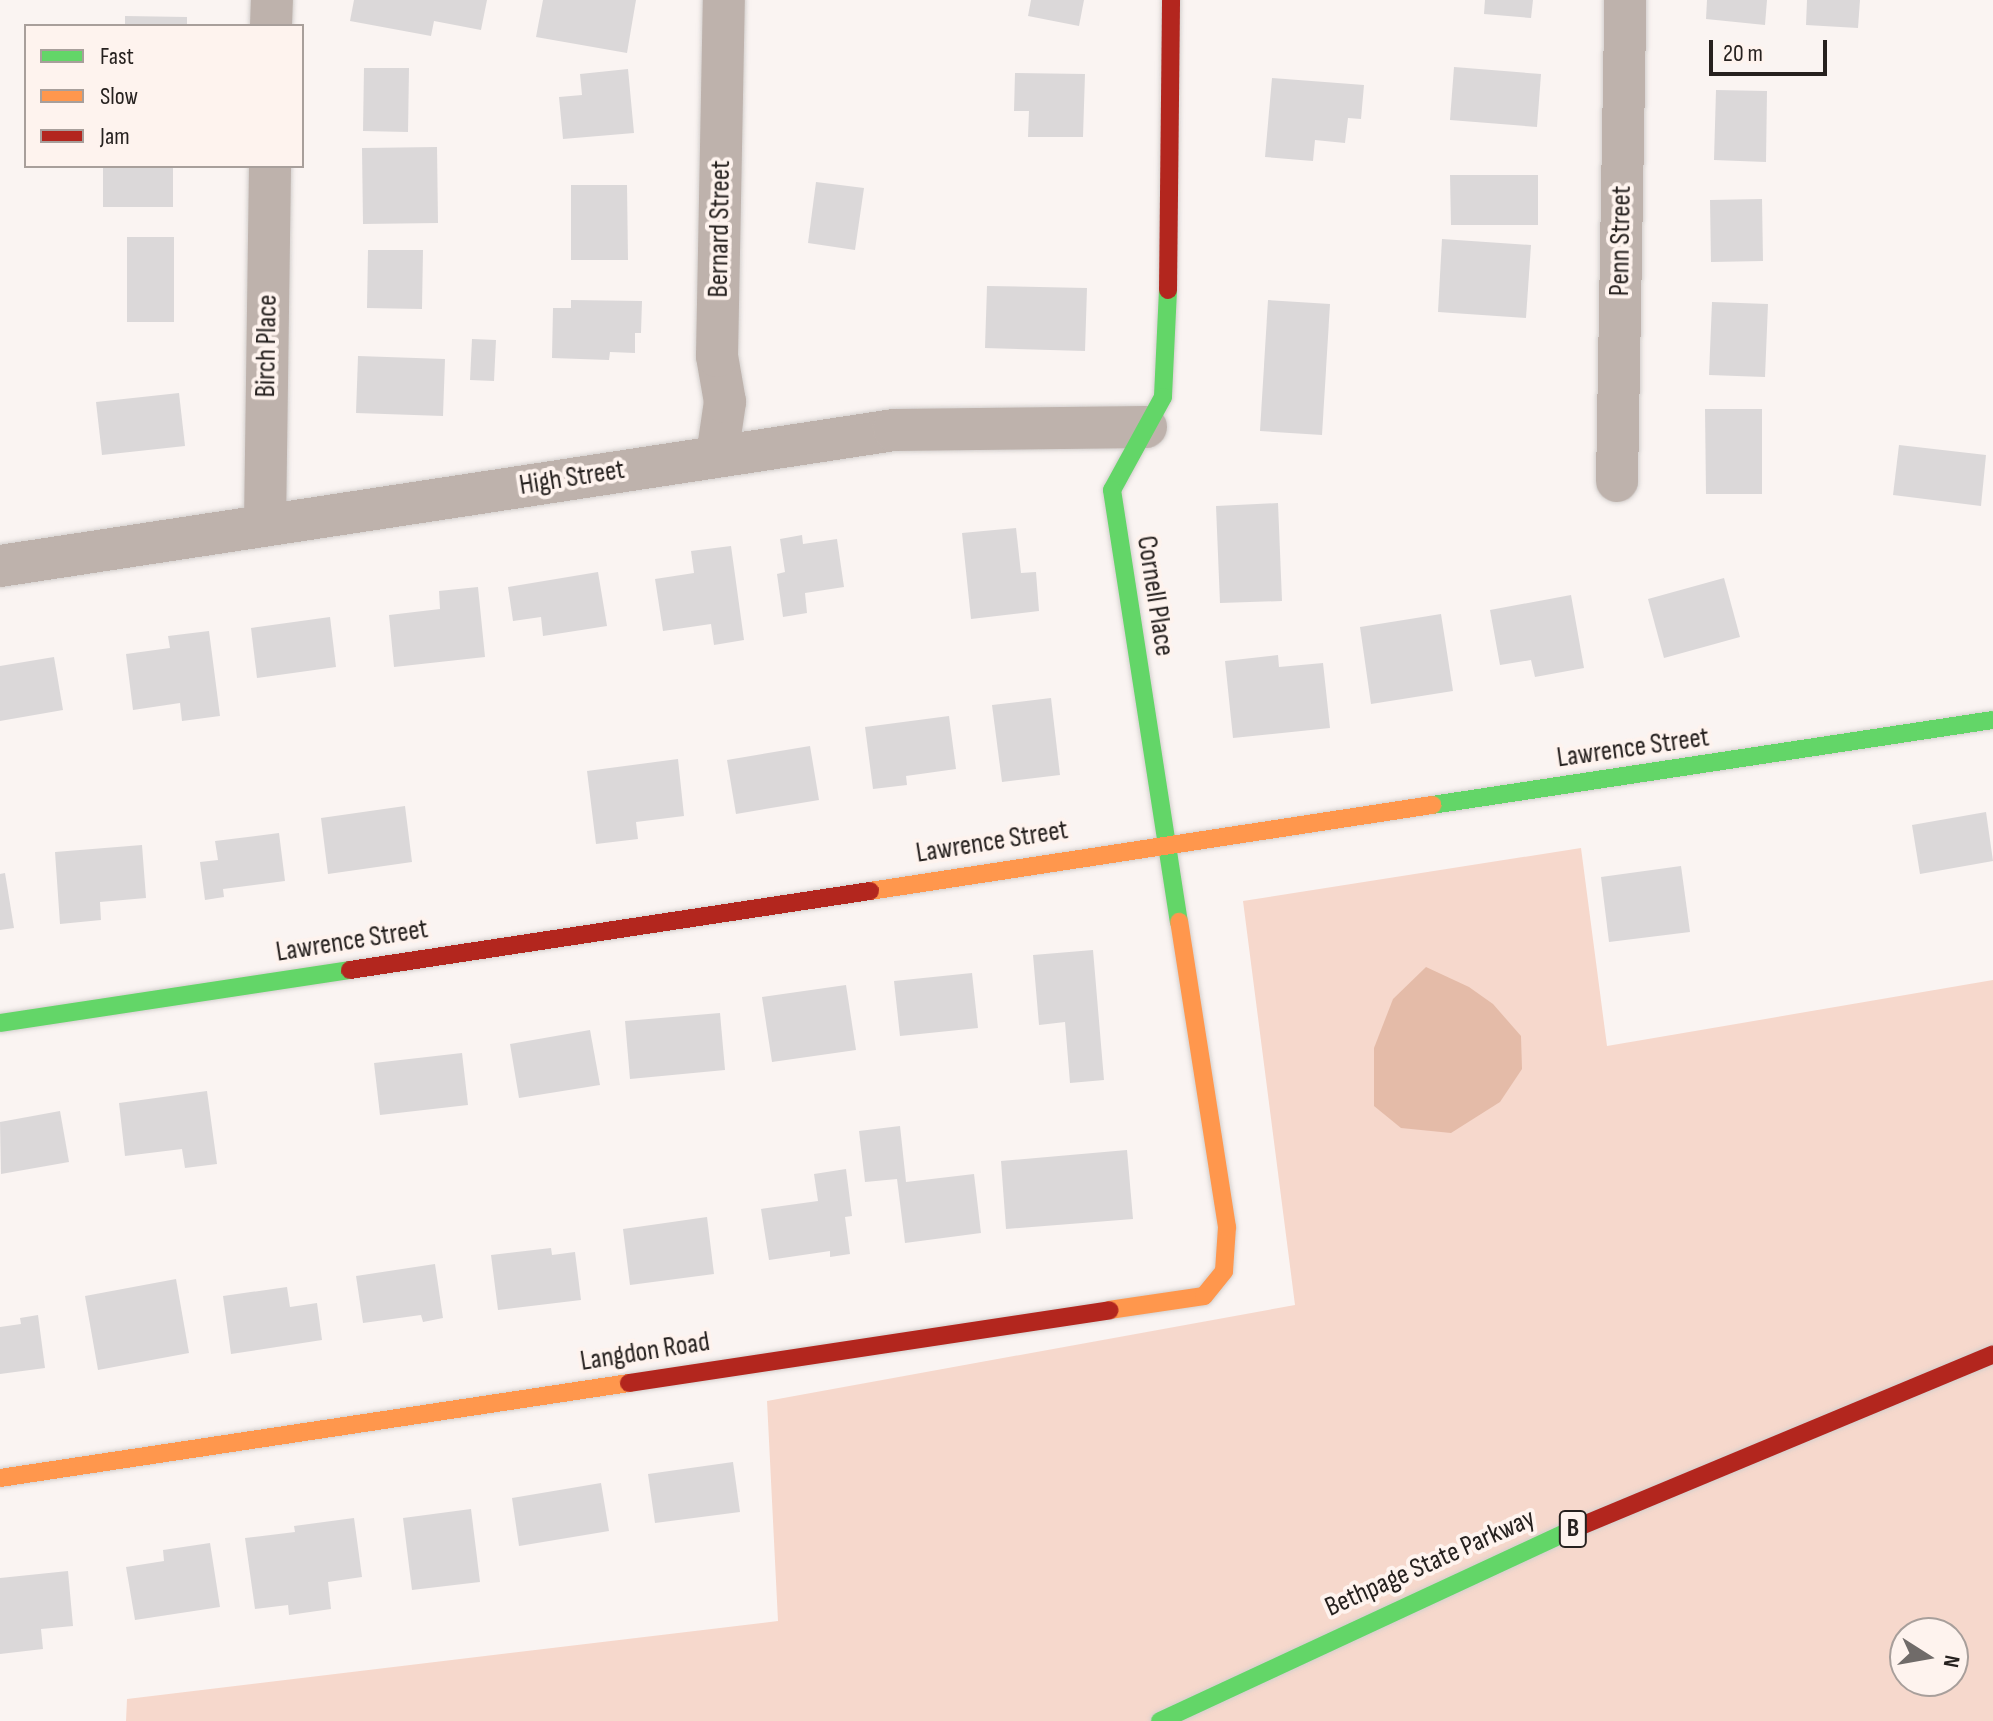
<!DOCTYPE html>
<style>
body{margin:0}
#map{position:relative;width:1993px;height:1721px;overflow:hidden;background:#faf4f2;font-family:"Sofia Sans Condensed",sans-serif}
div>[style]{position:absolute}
.green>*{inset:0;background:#f6d8cc}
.water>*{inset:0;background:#e4bba8}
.building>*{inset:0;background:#dbd8d9}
.roads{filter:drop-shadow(0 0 2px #d3cfcd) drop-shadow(0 0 2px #d3cfcd)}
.street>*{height:42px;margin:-21px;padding:0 21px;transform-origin:21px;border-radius:21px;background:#beb2ac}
.fast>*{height:18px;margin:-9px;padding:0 9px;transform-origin:9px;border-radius:9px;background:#63d668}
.slow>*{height:18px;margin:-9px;padding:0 9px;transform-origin:9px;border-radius:9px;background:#ff974d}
.jam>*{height:18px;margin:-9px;padding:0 9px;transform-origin:9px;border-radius:9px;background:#b3261e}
span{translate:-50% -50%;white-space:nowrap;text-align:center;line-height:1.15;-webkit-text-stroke:8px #fef3ee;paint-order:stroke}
.shield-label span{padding:2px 6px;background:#fef3ee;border:2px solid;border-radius:6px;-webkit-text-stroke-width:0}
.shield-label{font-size:26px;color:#26211f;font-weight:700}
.street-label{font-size:28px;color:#26211f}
.legend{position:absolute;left:24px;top:24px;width:280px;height:144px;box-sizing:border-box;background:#fef3ee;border:2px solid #a89f9b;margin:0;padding:10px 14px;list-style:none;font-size:24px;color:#26211f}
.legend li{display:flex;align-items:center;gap:16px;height:40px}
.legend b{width:40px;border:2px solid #a89f9b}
.north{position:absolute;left:1889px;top:1617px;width:80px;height:80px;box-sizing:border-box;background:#fef3ee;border:2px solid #a89f9b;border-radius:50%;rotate:101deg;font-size:22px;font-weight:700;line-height:32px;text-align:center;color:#26211f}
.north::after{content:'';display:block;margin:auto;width:28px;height:36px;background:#706b69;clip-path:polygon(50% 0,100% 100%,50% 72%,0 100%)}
.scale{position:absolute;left:1709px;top:40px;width:118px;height:36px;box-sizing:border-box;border:4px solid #26211f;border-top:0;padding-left:10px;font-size:24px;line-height:28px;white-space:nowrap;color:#26211f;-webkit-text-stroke:6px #fef3ee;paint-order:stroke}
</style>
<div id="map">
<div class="green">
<div style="clip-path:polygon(evenodd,1581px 848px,1607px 1046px,1993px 980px,1993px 1721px,126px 1721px,127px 1699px,778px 1621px,767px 1401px,1295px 1305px,1243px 901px,1581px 848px,1905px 1633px,1953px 1633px,1953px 1681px,1905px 1681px,1905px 1633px)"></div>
</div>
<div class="water">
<div style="clip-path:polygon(1426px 967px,1469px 987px,1493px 1004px,1521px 1036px,1522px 1069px,1500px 1102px,1451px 1133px,1401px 1128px,1374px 1106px,1374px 1048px,1393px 999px)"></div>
</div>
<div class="building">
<div style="clip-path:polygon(354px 0,487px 0,481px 30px,434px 21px,431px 36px,350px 21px)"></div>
<div style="clip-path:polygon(543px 0,636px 0,627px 53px,536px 37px)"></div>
<div style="clip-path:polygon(1031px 0,1084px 0,1079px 26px,1028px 16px)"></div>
<div style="clip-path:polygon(1485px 0,1533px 0,1531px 18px,1484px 14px)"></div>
<div style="clip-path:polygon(1707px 0,1767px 0,1765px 25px,1706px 19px)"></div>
<div style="clip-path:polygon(1807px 0,1860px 0,1858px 28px,1806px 25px)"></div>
<div style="clip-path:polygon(125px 16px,187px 17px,187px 26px,125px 26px)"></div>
<div style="clip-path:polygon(1454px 67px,1541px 74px,1537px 127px,1450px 120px)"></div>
<div style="clip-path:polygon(364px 68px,409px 68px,408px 132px,363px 131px)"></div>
<div style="clip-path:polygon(628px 69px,634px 133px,563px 139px,559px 97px,582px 95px,580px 74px)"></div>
<div style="clip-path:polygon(1015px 73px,1085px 74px,1083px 137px,1028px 137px,1029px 111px,1014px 111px)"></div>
<div style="clip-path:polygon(1272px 78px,1364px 85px,1361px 119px,1348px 118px,1345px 143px,1315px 140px,1313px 161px,1265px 157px)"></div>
<div style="clip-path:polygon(1716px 90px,1767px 91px,1766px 162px,1714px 160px)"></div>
<div style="clip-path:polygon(437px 147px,438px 223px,363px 224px,362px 148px)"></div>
<div style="clip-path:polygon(103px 166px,173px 166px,173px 207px,103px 207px)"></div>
<div style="clip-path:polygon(1450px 175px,1538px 175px,1538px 225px,1451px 225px)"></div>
<div style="clip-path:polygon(816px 182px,864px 188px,855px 250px,808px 243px)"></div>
<div style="clip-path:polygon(571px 185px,627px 185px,628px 260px,571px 260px)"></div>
<div style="clip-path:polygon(1762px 199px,1763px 261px,1711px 262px,1710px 200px)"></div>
<div style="clip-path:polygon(127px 237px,174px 237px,174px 322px,127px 322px)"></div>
<div style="clip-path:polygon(1442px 239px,1531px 245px,1526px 318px,1438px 312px)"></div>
<div style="clip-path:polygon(368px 250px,423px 250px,422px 309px,367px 308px)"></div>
<div style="clip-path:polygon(987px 286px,1087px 288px,1085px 351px,985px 348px)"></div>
<div style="clip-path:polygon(571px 300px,642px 301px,641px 333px,635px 333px,635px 353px,610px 352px,609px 360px,552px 358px,553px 308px,571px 308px)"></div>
<div style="clip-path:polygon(1268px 300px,1330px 304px,1322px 435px,1260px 431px)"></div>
<div style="clip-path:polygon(1712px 302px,1768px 304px,1765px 377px,1709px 375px)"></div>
<div style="clip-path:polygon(472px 339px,496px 340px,494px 381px,470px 380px)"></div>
<div style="clip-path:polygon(358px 356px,445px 359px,443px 416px,356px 413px)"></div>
<div style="clip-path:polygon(179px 393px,185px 446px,102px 455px,96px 402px)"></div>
<div style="clip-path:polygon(1705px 409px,1762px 409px,1762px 494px,1706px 494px)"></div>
<div style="clip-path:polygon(1899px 445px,1986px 455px,1981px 506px,1893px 495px)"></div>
<div style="clip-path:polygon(1278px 503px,1282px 601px,1220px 603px,1216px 506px)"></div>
<div style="clip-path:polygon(1016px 528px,1021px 573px,1036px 572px,1039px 611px,971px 619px,962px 533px)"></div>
<div style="clip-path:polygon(802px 535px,803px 544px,837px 539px,844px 587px,805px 593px,807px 613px,783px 617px,777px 574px,785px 572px,780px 539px)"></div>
<div style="clip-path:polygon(731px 546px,744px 640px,714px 645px,711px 624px,663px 631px,655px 579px,694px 573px,691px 551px)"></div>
<div style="clip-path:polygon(598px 572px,607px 626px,543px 636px,541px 617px,513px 621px,508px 587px)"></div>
<div style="clip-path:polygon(1724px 578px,1740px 637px,1664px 658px,1648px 599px)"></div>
<div style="clip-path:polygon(478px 587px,485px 657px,394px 667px,389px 615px,440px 609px,439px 591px)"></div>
<div style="clip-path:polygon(1571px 595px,1584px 668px,1535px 677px,1531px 660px,1500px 665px,1490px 610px)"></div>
<div style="clip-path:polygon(1441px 614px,1453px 691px,1371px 704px,1360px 627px)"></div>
<div style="clip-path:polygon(330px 617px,336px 667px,257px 678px,251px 628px)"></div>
<div style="clip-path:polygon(209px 631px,220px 716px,182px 721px,180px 703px,133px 710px,126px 654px,170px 648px,168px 636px)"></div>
<div style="clip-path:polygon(1278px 655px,1279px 667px,1323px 663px,1330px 728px,1233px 738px,1225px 661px)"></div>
<div style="clip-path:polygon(54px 657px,63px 710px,0 721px,0 666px)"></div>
<div style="clip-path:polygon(1051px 698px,1060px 775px,1002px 782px,992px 705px)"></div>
<div style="clip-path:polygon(949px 716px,956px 769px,906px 776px,907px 785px,873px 789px,865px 727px)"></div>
<div style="clip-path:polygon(810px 746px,819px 800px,736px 814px,727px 760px)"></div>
<div style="clip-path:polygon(678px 759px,684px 816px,636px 822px,638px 839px,596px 844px,587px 771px)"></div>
<div style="clip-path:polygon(405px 806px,412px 862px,328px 874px,321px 818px)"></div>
<div style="clip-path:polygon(1986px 812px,1993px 861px,1920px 874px,1912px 825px)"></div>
<div style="clip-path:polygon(279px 833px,285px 881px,223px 889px,224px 897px,205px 900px,200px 862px,218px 860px,215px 841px)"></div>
<div style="clip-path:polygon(142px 845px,146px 898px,100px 902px,101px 920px,60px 924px,55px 852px)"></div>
<div style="clip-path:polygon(1681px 866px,1690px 932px,1609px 942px,1601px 877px)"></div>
<div style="clip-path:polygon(5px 873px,14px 928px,0 930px,0 874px)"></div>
<div style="clip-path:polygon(1093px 950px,1104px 1080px,1070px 1083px,1065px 1022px,1039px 1025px,1033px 955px)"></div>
<div style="clip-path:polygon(972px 973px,978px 1028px,900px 1036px,894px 981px)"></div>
<div style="clip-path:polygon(846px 985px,856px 1050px,772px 1062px,762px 997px)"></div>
<div style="clip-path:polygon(720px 1013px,725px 1070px,630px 1079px,625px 1021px)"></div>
<div style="clip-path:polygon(590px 1030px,600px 1085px,519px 1098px,510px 1044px)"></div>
<div style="clip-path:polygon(462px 1053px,468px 1105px,380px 1115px,374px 1063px)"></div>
<div style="clip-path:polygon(207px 1091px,217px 1164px,185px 1168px,182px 1149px,125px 1156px,119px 1103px)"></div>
<div style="clip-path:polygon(60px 1111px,69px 1162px,1px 1174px,0 1122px)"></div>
<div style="clip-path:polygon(900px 1126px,906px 1182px,974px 1174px,981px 1233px,905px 1243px,897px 1179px,865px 1182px,859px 1131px)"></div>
<div style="clip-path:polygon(1127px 1150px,1133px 1219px,1006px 1229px,1001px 1161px)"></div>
<div style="clip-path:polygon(846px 1169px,852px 1216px,845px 1217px,850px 1254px,830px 1257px,830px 1251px,769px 1260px,761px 1209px,818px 1201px,814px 1174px)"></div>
<div style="clip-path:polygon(707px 1217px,714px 1274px,630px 1285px,623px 1229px)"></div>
<div style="clip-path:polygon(551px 1248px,552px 1255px,575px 1252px,581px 1300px,498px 1310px,491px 1255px)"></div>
<div style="clip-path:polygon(435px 1264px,443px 1318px,423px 1322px,421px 1315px,363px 1323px,356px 1276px)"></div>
<div style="clip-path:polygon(176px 1279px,189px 1353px,98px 1370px,85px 1296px)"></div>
<div style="clip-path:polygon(287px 1287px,290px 1307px,317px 1303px,322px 1340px,231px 1354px,223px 1296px)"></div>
<div style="clip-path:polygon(38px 1315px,45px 1368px,0 1374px,0 1327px,21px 1324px,20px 1318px)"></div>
<div style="clip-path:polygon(733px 1462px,740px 1512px,655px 1523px,648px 1474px)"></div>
<div style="clip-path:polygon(601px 1483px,609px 1531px,519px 1546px,512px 1498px)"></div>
<div style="clip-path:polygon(471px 1509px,480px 1582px,412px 1590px,403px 1518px)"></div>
<div style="clip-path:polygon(354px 1518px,362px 1577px,328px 1582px,331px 1609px,289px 1615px,288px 1605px,255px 1609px,245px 1538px,295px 1532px,294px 1526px)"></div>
<div style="clip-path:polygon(210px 1543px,220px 1607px,135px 1620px,126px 1567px,164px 1561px,163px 1550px)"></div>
<div style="clip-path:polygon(68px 1571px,73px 1626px,41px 1629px,43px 1649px,0 1654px,0 1578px)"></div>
</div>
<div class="roads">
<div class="street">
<div style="left:271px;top:26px;width:26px;rotate:-88deg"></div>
<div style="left:717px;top:456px;width:55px;rotate:-81.6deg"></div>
<div style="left:725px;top:402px;width:47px;rotate:-99.9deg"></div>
<div style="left:717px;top:356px;width:356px;rotate:-88.9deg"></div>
<div style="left:1617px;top:481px;width:481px;rotate:-89deg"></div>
<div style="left:265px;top:525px;width:359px;rotate:-89.2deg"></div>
<div style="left:0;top:566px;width:904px;rotate:-8.65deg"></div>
<div style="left:894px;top:430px;width:252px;rotate:-0.7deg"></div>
</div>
<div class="fast">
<div style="left:1168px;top:290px;width:107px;rotate:92.7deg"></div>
<div style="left:1163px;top:397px;width:106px;rotate:118.7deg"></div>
<div style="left:1112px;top:490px;width:437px;rotate:81.2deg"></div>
<div style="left:1432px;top:805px;width:567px;rotate:-8.62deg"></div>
<div style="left:0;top:1023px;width:354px;rotate:-8.6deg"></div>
<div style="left:1160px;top:1721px;width:459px;rotate:-24.9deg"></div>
</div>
<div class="slow">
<div style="left:870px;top:891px;width:569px;rotate:-8.7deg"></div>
<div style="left:1109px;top:1310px;width:96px;rotate:-8.4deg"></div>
<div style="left:1204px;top:1296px;width:32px;rotate:-51deg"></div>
<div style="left:1224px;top:1271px;width:44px;rotate:-86.1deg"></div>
<div style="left:1227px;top:1227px;width:309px;rotate:-98.9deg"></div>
<div style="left:0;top:1478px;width:636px;rotate:-8.59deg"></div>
</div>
<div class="jam">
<div style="left:1168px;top:290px;width:290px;rotate:-89.4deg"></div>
<div style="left:350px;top:970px;width:526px;rotate:-8.64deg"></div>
<div style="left:629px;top:1383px;width:486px;rotate:-8.6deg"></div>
<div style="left:1576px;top:1528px;width:452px;rotate:-22.6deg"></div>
</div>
</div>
<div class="shield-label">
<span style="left:1573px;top:1529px">B</span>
</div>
<div class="street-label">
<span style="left:720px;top:229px;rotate:-89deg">Bernard Street</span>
<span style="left:1621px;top:241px;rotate:-89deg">Penn Street</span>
<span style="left:267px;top:346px;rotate:-89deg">Birch Place</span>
<span style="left:572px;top:478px;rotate:-9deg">High Street</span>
<span style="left:1155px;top:596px;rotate:81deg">Cornell Place</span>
<span style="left:1633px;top:748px;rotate:-8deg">Lawrence Street</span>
<span style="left:992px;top:842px;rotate:-9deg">Lawrence Street</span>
<span style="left:352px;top:941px;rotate:-9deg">Lawrence Street</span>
<span style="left:645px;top:1352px;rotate:-9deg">Langdon Road</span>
<span style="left:1430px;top:1563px;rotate:-24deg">Bethpage State Parkway</span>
</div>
<ul class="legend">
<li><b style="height:10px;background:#63d668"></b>Fast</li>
<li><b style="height:10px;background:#ff974d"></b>Slow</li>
<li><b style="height:10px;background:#b3261e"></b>Jam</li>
</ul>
<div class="north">N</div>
<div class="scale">20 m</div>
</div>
